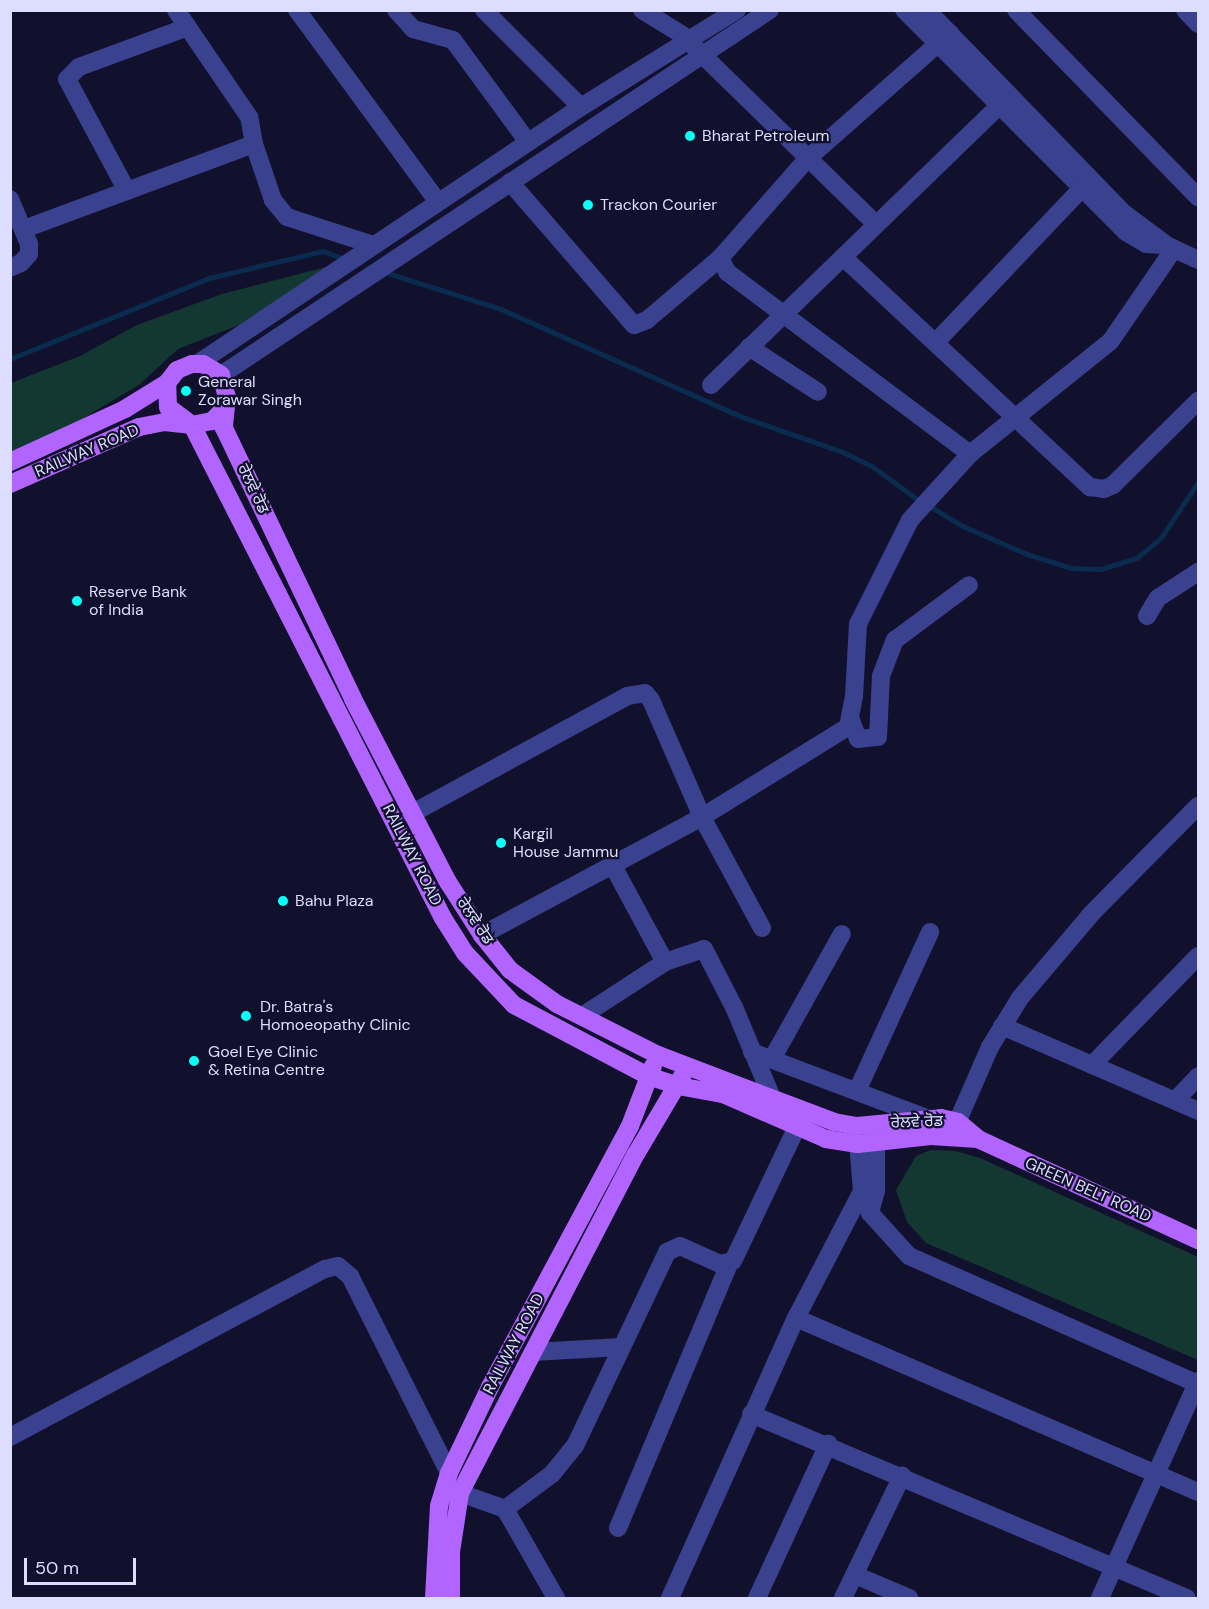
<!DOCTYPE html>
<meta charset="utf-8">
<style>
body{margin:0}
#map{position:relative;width:1209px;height:1609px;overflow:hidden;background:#12112d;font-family:"DM Sans","Noto Sans Gurmukhi",sans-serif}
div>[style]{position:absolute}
.green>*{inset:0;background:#133832}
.stream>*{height:4.5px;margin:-2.25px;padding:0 2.25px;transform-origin:2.25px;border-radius:2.25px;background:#092b4e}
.minor>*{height:18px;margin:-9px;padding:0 9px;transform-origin:9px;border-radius:9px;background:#3a418e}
.major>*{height:18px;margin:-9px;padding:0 9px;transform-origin:9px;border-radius:9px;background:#b264ff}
.dots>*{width:16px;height:16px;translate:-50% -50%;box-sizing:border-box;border:3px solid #12112d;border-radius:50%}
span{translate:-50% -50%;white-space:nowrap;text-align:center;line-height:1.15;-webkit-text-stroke:4.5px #12112d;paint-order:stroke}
.poi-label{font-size:16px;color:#ddf}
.left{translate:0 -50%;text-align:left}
.street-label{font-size:16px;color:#ddf}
.frame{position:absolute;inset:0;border:12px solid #ddf;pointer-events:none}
.scale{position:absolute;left:24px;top:1558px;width:112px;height:27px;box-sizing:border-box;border:3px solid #ddf;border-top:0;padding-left:8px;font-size:18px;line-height:21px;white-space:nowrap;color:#ddf;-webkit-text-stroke:4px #12112d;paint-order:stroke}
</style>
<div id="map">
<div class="green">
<div style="clip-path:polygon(337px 264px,249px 321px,178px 349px,140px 384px,67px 428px,11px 454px,11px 383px,80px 356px,137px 325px,222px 294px)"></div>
<div style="clip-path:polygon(931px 1150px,955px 1151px,980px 1158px,1198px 1257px,1198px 1360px,926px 1243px,907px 1222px,896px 1190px,916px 1156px)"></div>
</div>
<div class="stream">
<div style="left:384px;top:272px;width:123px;rotate:17.5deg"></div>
<div style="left:501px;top:309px;width:265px;rotate:24.1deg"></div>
<div style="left:743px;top:417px;width:106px;rotate:19.3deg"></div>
<div style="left:843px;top:452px;width:32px;rotate:26deg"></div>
<div style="left:872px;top:466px;width:59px;rotate:36.1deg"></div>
<div style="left:10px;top:359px;width:215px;rotate:-22.1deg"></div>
<div style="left:209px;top:278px;width:117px;rotate:-13.3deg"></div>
<div style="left:323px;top:251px;width:23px;rotate:20deg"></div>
<div style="left:928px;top:505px;width:41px;rotate:31deg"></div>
<div style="left:963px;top:526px;width:70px;rotate:23.6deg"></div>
<div style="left:1027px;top:554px;width:47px;rotate:17.3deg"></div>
<div style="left:1072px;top:568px;width:29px;rotate:2deg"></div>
<div style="left:1101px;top:569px;width:38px;rotate:-17deg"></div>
<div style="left:1137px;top:558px;width:31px;rotate:-40deg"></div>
<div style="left:1161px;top:538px;width:67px;rotate:-56.5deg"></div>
</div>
<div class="minor">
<div style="left:297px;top:10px;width:238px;rotate:53.7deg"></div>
<div style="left:396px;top:10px;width:25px;rotate:48deg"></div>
<div style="left:413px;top:29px;width:41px;rotate:15.4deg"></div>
<div style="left:453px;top:40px;width:127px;rotate:53.7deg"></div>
<div style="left:484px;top:10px;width:137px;rotate:45deg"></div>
<div style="left:642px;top:10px;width:46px;rotate:31.6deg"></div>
<div style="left:681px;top:34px;width:271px;rotate:44.3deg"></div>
<div style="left:904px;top:10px;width:314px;rotate:45deg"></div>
<div style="left:1126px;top:232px;width:23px;rotate:31deg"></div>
<div style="left:1146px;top:244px;width:17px;rotate:3deg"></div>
<div style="left:927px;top:10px;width:284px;rotate:45.9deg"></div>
<div style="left:1125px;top:214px;width:54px;rotate:36.7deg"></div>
<div style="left:1168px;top:246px;width:33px;rotate:25deg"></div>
<div style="left:1016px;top:10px;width:261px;rotate:45.8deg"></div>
<div style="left:1185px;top:10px;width:19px;rotate:47deg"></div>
<div style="left:950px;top:33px;width:189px;rotate:138.6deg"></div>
<div style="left:808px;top:158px;width:133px;rotate:131.3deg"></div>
<div style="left:720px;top:258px;width:16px;rotate:63deg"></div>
<div style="left:727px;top:272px;width:304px;rotate:36.8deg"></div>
<div style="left:254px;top:144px;width:59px;rotate:71.3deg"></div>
<div style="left:273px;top:200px;width:22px;rotate:51deg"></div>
<div style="left:287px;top:217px;width:90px;rotate:18deg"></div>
<div style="left:510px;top:182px;width:189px;rotate:49.1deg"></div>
<div style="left:634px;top:325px;width:14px;rotate:-21deg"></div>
<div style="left:647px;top:320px;width:96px;rotate:-40.3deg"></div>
<div style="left:127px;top:191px;width:127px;rotate:-118.2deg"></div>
<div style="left:67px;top:79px;width:17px;rotate:-45deg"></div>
<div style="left:79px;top:67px;width:116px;rotate:-20.2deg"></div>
<div style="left:10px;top:199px;width:49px;rotate:67.1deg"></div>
<div style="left:29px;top:244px;width:10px;rotate:90deg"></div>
<div style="left:29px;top:254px;width:12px;rotate:132deg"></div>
<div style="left:21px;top:263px;width:12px;rotate:156deg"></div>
<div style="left:24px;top:229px;width:245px;rotate:-20.3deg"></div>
<div style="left:254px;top:144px;width:27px;rotate:-100deg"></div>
<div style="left:249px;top:117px;width:130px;rotate:-124.3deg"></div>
<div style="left:843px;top:257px;width:338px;rotate:43deg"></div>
<div style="left:1090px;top:487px;width:14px;rotate:8deg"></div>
<div style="left:1104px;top:489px;width:10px;rotate:-24deg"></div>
<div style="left:1113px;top:485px;width:120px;rotate:-44.7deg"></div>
<div style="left:936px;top:342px;width:212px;rotate:-46.5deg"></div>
<div style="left:749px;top:347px;width:82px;rotate:33.1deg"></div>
<div style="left:197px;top:364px;width:462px;rotate:-33.8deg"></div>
<div style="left:581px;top:107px;width:184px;rotate:-31.9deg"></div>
<div style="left:221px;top:375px;width:659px;rotate:-33.62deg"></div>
<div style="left:711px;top:385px;width:400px;rotate:-44.1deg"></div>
<div style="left:1147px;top:616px;width:21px;rotate:-59deg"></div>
<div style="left:1158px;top:598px;width:48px;rotate:-33deg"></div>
<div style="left:851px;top:720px;width:20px;rotate:70deg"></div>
<div style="left:858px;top:739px;width:20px;rotate:-6deg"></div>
<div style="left:878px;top:737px;width:61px;rotate:-87.2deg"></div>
<div style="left:881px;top:676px;width:39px;rotate:-69deg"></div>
<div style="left:895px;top:640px;width:92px;rotate:-36.6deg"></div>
<div style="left:411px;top:814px;width:246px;rotate:-28.6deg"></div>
<div style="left:627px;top:696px;width:18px;rotate:-9deg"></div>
<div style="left:645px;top:693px;width:9px;rotate:49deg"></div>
<div style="left:651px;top:700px;width:128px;rotate:66.4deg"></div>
<div style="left:702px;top:817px;width:250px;rotate:151.8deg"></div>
<div style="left:613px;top:866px;width:109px;rotate:61.6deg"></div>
<div style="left:762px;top:928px;width:126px;rotate:-118.4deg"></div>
<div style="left:702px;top:817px;width:172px;rotate:-31.7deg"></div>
<div style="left:848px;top:727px;width:31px;rotate:-79deg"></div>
<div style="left:854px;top:697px;width:73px;rotate:-86.9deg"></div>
<div style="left:858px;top:624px;width:116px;rotate:-63.4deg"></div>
<div style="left:910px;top:520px;width:89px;rotate:-47.7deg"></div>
<div style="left:970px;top:454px;width:179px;rotate:-38.7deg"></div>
<div style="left:1110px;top:342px;width:113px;rotate:-55.5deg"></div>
<div style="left:582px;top:1016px;width:99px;rotate:-33deg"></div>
<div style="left:665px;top:962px;width:41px;rotate:-18.4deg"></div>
<div style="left:704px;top:949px;width:65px;rotate:62.7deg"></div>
<div style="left:734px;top:1007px;width:99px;rotate:67.3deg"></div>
<div style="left:1002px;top:1026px;width:214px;rotate:23.4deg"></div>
<div style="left:752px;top:1052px;width:187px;rotate:20.7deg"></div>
<div style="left:772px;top:1059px;width:143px;rotate:-60.8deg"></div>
<div style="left:1092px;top:1065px;width:152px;rotate:-45.8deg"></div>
<div style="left:857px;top:1091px;width:175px;rotate:-65.3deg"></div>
<div style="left:1175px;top:1101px;width:34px;rotate:-47deg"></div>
<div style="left:857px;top:1130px;width:61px;rotate:85.3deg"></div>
<div style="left:862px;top:1191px;width:23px;rotate:70deg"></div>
<div style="left:870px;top:1213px;width:58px;rotate:47.8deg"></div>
<div style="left:909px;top:1256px;width:316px;rotate:23.9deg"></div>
<div style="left:952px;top:1134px;width:95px;rotate:-66.4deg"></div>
<div style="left:990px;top:1047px;width:57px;rotate:-58.5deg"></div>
<div style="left:1020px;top:998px;width:111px;rotate:-49.7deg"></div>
<div style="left:1092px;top:913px;width:151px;rotate:-45.3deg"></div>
<div style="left:870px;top:1213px;width:24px;rotate:-75deg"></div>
<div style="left:876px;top:1190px;width:62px;rotate:-90deg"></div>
<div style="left:796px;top:1318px;width:438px;rotate:23.4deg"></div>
<div style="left:533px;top:1352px;width:88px;rotate:-3.3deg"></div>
<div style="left:751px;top:1414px;width:473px;rotate:22.9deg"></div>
<div style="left:10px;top:1437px;width:357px;rotate:-28.1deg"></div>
<div style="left:325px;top:1269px;width:13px;rotate:-13deg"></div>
<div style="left:338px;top:1266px;width:16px;rotate:40deg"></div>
<div style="left:350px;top:1276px;width:220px;rotate:63.3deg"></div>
<div style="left:460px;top:1493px;width:48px;rotate:19.6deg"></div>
<div style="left:505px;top:1509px;width:59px;rotate:-36.7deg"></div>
<div style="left:552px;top:1474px;width:36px;rotate:-51deg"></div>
<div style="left:575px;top:1446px;width:215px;rotate:-64.6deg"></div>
<div style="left:667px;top:1252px;width:14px;rotate:-25deg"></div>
<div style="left:680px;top:1246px;width:44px;rotate:24.2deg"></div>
<div style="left:720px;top:1264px;width:13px;rotate:-13deg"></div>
<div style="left:733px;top:1261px;width:165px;rotate:-64.5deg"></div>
<div style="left:505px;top:1509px;width:103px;rotate:60.2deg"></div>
<div style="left:618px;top:1528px;width:286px;rotate:-67.2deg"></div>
<div style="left:855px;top:1575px;width:59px;rotate:23.1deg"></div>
<div style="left:670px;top:1598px;width:307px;rotate:-65.8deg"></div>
<div style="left:796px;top:1318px;width:143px;rotate:-62.5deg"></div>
<div style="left:757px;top:1598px;width:170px;rotate:-65.2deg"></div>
<div style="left:843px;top:1598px;width:136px;rotate:-64.2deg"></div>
<div style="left:1100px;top:1598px;width:238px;rotate:-65.7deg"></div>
</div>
<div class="major">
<div style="left:223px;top:410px;width:16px;rotate:135deg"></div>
<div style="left:212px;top:421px;width:20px;rotate:169deg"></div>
<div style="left:192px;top:425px;width:30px;rotate:-143deg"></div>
<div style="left:168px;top:407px;width:24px;rotate:-92deg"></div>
<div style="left:167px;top:383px;width:16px;rotate:-52deg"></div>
<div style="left:177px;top:370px;width:16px;rotate:-22deg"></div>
<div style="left:192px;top:364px;width:11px"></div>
<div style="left:203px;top:364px;width:21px;rotate:31deg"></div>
<div style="left:221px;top:375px;width:23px;rotate:75deg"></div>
<div style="left:227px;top:397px;width:31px;rotate:96deg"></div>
<div style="left:224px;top:428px;width:300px;rotate:64.5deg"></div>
<div style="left:353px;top:699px;width:206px;rotate:62.6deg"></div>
<div style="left:448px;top:882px;width:63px;rotate:57.3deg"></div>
<div style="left:482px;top:935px;width:45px;rotate:51.3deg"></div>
<div style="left:510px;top:970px;width:58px;rotate:35.9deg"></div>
<div style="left:557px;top:1004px;width:113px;rotate:26.8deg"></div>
<div style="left:658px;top:1055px;width:188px;rotate:20.8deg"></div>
<div style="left:834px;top:1122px;width:23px;rotate:10deg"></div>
<div style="left:857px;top:1126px;width:84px;rotate:-5.4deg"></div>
<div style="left:941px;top:1118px;width:17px;rotate:13deg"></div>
<div style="left:958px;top:1122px;width:26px;rotate:40deg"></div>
<div style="left:978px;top:1139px;width:242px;rotate:24.7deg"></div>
<div style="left:10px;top:462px;width:127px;rotate:-24.7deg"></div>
<div style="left:125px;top:409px;width:49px;rotate:-31.8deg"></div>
<div style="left:10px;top:484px;width:141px;rotate:-23.8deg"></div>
<div style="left:139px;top:427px;width:25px;rotate:-11deg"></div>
<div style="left:164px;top:422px;width:28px;rotate:6deg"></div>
<div style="left:192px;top:425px;width:553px;rotate:63.02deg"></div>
<div style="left:443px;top:918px;width:41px;rotate:57.8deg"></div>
<div style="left:465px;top:953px;width:71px;rotate:46.7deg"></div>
<div style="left:514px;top:1005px;width:152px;rotate:27.9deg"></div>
<div style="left:648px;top:1076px;width:32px;rotate:18deg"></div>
<div style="left:678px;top:1086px;width:46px;rotate:10.1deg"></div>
<div style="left:723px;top:1094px;width:112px;rotate:23.6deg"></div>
<div style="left:826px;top:1139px;width:32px;rotate:9deg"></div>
<div style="left:858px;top:1144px;width:73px;rotate:-6.3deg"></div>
<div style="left:931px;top:1136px;width:47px;rotate:3.7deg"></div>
<div style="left:434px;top:1598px;width:92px;rotate:-86.9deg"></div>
<div style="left:439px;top:1506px;width:34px;rotate:-73deg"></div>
<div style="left:449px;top:1473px;width:95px;rotate:-64.5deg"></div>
<div style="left:490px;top:1387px;width:296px;rotate:-61.8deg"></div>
<div style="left:630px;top:1126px;width:64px;rotate:-69deg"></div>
<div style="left:451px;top:1598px;width:46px;rotate:-90deg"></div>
<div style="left:451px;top:1552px;width:60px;rotate:-81.3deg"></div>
<div style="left:460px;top:1493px;width:382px;rotate:-62.6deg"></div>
<div style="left:636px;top:1154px;width:92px;rotate:-59.3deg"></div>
</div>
<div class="dots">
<div style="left:690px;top:136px;background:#09fff9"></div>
<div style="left:588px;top:205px;background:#09fff9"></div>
<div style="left:186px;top:391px;background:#09fff9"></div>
<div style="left:77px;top:601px;background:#09fff9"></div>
<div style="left:501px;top:843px;background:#09fff9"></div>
<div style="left:283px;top:901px;background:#09fff9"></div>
<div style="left:246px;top:1016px;background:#09fff9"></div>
<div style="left:194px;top:1061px;background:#09fff9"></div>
</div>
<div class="poi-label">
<span class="left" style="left:702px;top:136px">Bharat Petroleum</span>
<span class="left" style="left:600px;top:205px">Trackon Courier</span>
<span class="left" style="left:198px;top:391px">General<br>Zorawar Singh</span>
<span class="left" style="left:89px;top:601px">Reserve Bank<br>of India</span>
<span class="left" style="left:513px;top:843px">Kargil<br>House Jammu</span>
<span class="left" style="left:295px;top:901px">Bahu Plaza</span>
<span class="left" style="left:260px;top:1016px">Dr. Batra's<br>Homoeopathy Clinic</span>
<span class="left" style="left:208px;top:1061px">Goel Eye Clinic<br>&amp; Retina Centre</span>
</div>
<div class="street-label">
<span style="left:87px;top:451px;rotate:-23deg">RAILWAY ROAD</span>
<span style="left:253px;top:489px;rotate:65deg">ਰੇਲਵੇ ਰੋਡ</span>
<span style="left:412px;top:855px;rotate:63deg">RAILWAY ROAD</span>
<span style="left:475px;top:921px;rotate:56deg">ਰੇਲਵੇ ਰੋਡ</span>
<span style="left:917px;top:1122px;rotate:-2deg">ਰੇਲਵੇ ਰੋਡ</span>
<span style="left:1088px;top:1190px;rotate:24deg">GREEN BELT ROAD</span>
<span style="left:514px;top:1344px;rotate:-62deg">RAILWAY ROAD</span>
</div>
<div class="frame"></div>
<div class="scale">50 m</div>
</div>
